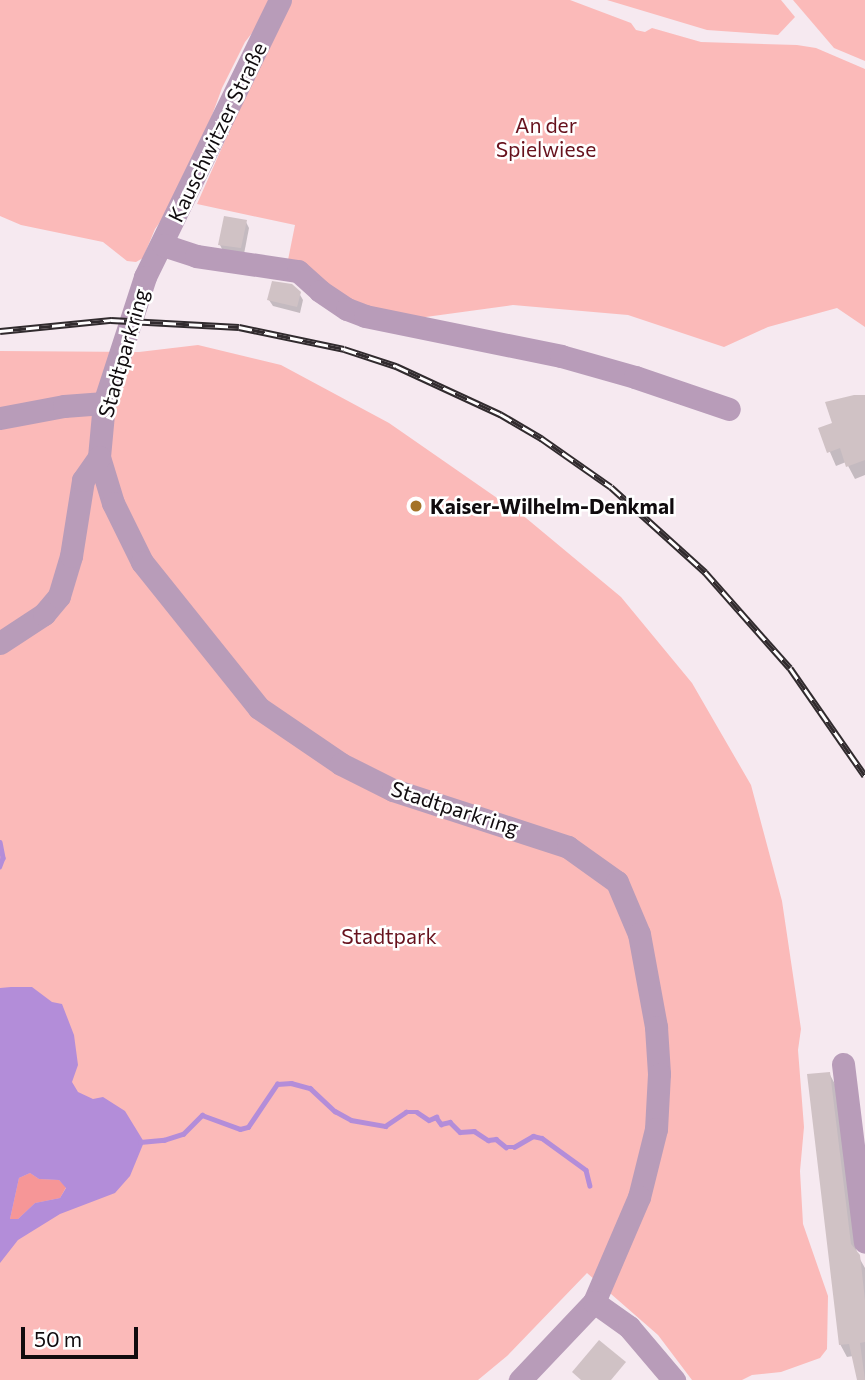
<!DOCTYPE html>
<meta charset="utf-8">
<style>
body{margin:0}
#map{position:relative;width:865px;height:1380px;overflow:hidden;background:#f6e9f0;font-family:Commissioner,sans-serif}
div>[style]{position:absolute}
.green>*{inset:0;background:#fbbab9}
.forest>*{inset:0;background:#f69697}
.water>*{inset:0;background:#b38dd9}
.shadow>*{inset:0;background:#0003}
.stream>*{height:4.5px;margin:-2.25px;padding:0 2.25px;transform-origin:2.25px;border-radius:2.25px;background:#b38dd9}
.building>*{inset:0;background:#d0c2c5}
.minor>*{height:23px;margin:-11.5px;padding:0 11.5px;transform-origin:11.5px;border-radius:11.5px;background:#b89cb9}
.rail>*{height:7px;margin-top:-3.5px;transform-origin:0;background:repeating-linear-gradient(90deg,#fff 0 13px,#312b2e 0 26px);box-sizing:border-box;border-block:2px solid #312b2e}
.dots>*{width:19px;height:19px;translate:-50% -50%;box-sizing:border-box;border:4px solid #fff;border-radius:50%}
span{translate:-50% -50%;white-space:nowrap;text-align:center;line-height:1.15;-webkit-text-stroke:5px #fff;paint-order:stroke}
.park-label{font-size:21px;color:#67121d}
.street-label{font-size:21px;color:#100b0e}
.poi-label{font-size:21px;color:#100b0e;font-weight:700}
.left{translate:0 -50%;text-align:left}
.scale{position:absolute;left:21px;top:1327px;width:117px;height:32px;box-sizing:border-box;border:4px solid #100b0e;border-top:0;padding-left:9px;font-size:21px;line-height:24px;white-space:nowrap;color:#100b0e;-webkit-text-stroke:5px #fff;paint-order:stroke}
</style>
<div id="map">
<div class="green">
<div style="clip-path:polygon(0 0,271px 0,260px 23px,245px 42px,222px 88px,187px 184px,155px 229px,143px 258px,136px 262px,127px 261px,103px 242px,21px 225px,0 216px)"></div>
<div style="clip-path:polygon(287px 0,570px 0,631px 23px,636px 30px,645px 32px,652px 28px,701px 42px,797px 45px,816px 48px,865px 69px,865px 327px,837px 308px,768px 327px,724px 347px,628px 315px,513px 305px,411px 319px,361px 311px,288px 260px,295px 225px,197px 204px)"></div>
<div style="clip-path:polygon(607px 0,781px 0,795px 17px,778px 35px,707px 30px)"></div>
<div style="clip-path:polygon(793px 0,865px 0,865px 61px,834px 48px)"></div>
<div style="clip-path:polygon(198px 345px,281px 365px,389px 423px,526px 518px,621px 597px,692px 683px,751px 785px,782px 901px,801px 1029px,798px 1050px,804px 1127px,800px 1171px,803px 1224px,828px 1296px,827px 1349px,820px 1358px,781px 1372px,752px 1375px,742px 1380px,692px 1380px,658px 1335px,587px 1273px,507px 1356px,478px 1380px,0 1380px,0 351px,139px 352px)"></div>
</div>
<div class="forest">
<div style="clip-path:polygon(30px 1173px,39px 1179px,59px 1180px,66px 1187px,60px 1198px,35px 1203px,18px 1219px,10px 1219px,19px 1178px)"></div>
</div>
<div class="water">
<div style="clip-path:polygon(evenodd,11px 987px,32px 987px,52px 1002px,62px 1004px,74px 1035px,78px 1065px,72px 1082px,78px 1092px,93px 1099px,103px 1097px,125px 1111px,144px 1142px,130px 1176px,115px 1193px,60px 1214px,18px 1240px,0 1263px,0 988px,11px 987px,30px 1173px,39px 1179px,59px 1180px,66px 1188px,60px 1198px,35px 1203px,18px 1219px,10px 1219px,19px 1178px,30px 1173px)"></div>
</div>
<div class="shadow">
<div style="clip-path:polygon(246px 222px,249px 228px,244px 254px,223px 251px,220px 245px)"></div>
<div style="clip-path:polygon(299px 293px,303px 300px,300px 313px,273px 306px,269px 300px)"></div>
<div style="clip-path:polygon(865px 397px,865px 475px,855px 479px,846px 462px,836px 466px,820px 429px,834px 424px)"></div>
<div style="clip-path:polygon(829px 1073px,836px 1086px,857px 1254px,865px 1268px,865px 1380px,859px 1380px,853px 1356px,847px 1357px,840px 1344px)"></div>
</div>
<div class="stream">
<div style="left:0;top:842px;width:16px;rotate:79deg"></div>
<div style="left:3px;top:858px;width:9px;rotate:111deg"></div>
<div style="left:140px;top:1142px;width:24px;rotate:-5deg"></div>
<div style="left:164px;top:1140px;width:20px;rotate:-18deg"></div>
<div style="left:183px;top:1134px;width:27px;rotate:-45deg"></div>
<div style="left:202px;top:1115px;width:40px;rotate:20.2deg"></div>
<div style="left:240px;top:1129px;width:8px;rotate:-14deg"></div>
<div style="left:248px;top:1127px;width:52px;rotate:-56deg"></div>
<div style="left:277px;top:1084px;width:14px;rotate:-4deg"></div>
<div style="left:291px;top:1083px;width:20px;rotate:15deg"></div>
<div style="left:310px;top:1088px;width:34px;rotate:43deg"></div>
<div style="left:335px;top:1111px;width:18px;rotate:29deg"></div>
<div style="left:351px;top:1120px;width:35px;rotate:10deg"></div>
<div style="left:385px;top:1126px;width:25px;rotate:-34deg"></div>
<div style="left:406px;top:1112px;width:11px"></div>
<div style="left:417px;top:1112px;width:14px;rotate:34deg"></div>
<div style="left:429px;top:1120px;width:8px;rotate:-23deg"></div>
<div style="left:436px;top:1117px;width:9px;rotate:54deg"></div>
<div style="left:441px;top:1124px;width:9px;rotate:-13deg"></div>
<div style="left:450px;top:1122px;width:14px;rotate:45deg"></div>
<div style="left:460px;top:1132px;width:14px;rotate:-4deg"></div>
<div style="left:474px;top:1131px;width:17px;rotate:33deg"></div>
<div style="left:488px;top:1140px;width:8px;rotate:-7deg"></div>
<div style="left:496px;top:1139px;width:13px;rotate:39deg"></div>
<div style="left:506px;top:1147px;width:8px"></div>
<div style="left:514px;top:1147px;width:22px;rotate:-30deg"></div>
<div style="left:533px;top:1136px;width:9px;rotate:13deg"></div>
<div style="left:542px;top:1138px;width:54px;rotate:36deg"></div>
<div style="left:586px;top:1170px;width:16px;rotate:76deg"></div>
</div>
<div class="building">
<div style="clip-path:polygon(224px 216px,247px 220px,241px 248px,218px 245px)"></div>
<div style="clip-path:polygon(272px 281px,292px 284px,301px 292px,297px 307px,267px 300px)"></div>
<div style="clip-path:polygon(854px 395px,865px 395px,865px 460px,846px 467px,840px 448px,827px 453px,818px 428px,832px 423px,825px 402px)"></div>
<div style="clip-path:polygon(830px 1072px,851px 1244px,860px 1255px,865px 1300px,865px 1342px,860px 1343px,865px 1380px,857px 1380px,849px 1344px,839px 1345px,807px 1074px)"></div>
<div style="clip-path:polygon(599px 1340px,626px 1362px,611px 1380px,581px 1380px,572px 1372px)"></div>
</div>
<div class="minor">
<div style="left:280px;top:0;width:308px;rotate:116deg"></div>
<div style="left:145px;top:277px;width:133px;rotate:108deg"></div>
<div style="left:104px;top:403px;width:54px;rotate:95.3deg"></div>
<div style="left:99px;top:457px;width:48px;rotate:73.1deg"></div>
<div style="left:113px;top:503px;width:66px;rotate:63.8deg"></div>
<div style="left:142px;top:562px;width:187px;rotate:51.3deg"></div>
<div style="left:259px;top:708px;width:99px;rotate:34.3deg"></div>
<div style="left:341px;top:764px;width:58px;rotate:26.6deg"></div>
<div style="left:393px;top:790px;width:184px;rotate:18deg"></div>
<div style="left:568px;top:847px;width:60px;rotate:35.5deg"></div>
<div style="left:617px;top:882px;width:56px;rotate:67.1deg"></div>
<div style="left:639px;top:934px;width:95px;rotate:79.6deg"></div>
<div style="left:656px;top:1027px;width:47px;rotate:86.3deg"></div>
<div style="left:659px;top:1074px;width:55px;rotate:93.1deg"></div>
<div style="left:656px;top:1129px;width:70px;rotate:104deg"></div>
<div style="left:639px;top:1197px;width:114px;rotate:113.2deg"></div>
<div style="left:594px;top:1302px;width:108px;rotate:133.5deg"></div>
<div style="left:163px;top:245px;width:35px;rotate:18deg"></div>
<div style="left:196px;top:256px;width:103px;rotate:8.4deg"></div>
<div style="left:298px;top:271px;width:30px;rotate:42deg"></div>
<div style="left:320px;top:291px;width:32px;rotate:34deg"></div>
<div style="left:347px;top:309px;width:19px;rotate:21deg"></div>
<div style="left:365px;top:316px;width:200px;rotate:11.5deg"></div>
<div style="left:561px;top:356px;width:77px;rotate:15.8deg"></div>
<div style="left:635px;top:377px;width:99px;rotate:18.8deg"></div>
<div style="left:0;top:418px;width:65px;rotate:-10.6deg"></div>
<div style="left:64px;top:406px;width:40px;rotate:-4.3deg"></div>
<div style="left:0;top:643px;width:53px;rotate:-33.4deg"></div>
<div style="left:44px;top:614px;width:23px;rotate:-50deg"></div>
<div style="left:59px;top:596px;width:42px;rotate:-73.3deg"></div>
<div style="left:71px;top:556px;width:77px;rotate:-81deg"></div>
<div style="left:83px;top:480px;width:28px;rotate:-55deg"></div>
<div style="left:843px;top:1064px;width:179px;rotate:83deg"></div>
<div style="left:594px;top:1302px;width:43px;rotate:35.5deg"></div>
<div style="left:629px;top:1327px;width:70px;rotate:49.7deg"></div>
</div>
<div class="rail">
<div style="left:0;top:331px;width:112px;rotate:-5.7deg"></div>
<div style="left:111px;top:320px;width:128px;rotate:3.1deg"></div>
<div style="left:239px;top:327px;width:107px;rotate:11.8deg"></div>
<div style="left:344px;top:349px;width:55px;rotate:18.1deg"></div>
<div style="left:396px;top:366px;width:115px;rotate:24.8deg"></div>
<div style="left:500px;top:414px;width:48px;rotate:30.3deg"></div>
<div style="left:541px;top:438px;width:85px;rotate:35deg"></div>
<div style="left:611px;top:487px;width:127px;rotate:42.1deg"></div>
<div style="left:705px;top:572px;width:128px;rotate:48.5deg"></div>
<div style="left:790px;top:668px;width:131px;rotate:55.2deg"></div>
</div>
<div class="dots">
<div style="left:416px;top:506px;background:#a47328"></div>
</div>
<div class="park-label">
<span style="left:546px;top:137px">An der<br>Spielwiese</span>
<span style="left:389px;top:936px">Stadtpark</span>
</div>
<div class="street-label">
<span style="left:217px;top:132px;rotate:-64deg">Kauschwitzer Straße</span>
<span style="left:123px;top:353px;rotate:-74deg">Stadtparkring</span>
<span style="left:455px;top:808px;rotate:18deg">Stadtparkring</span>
</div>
<div class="poi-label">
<span class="left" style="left:430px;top:506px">Kaiser-Wilhelm-Denkmal</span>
</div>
<div class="scale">50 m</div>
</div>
